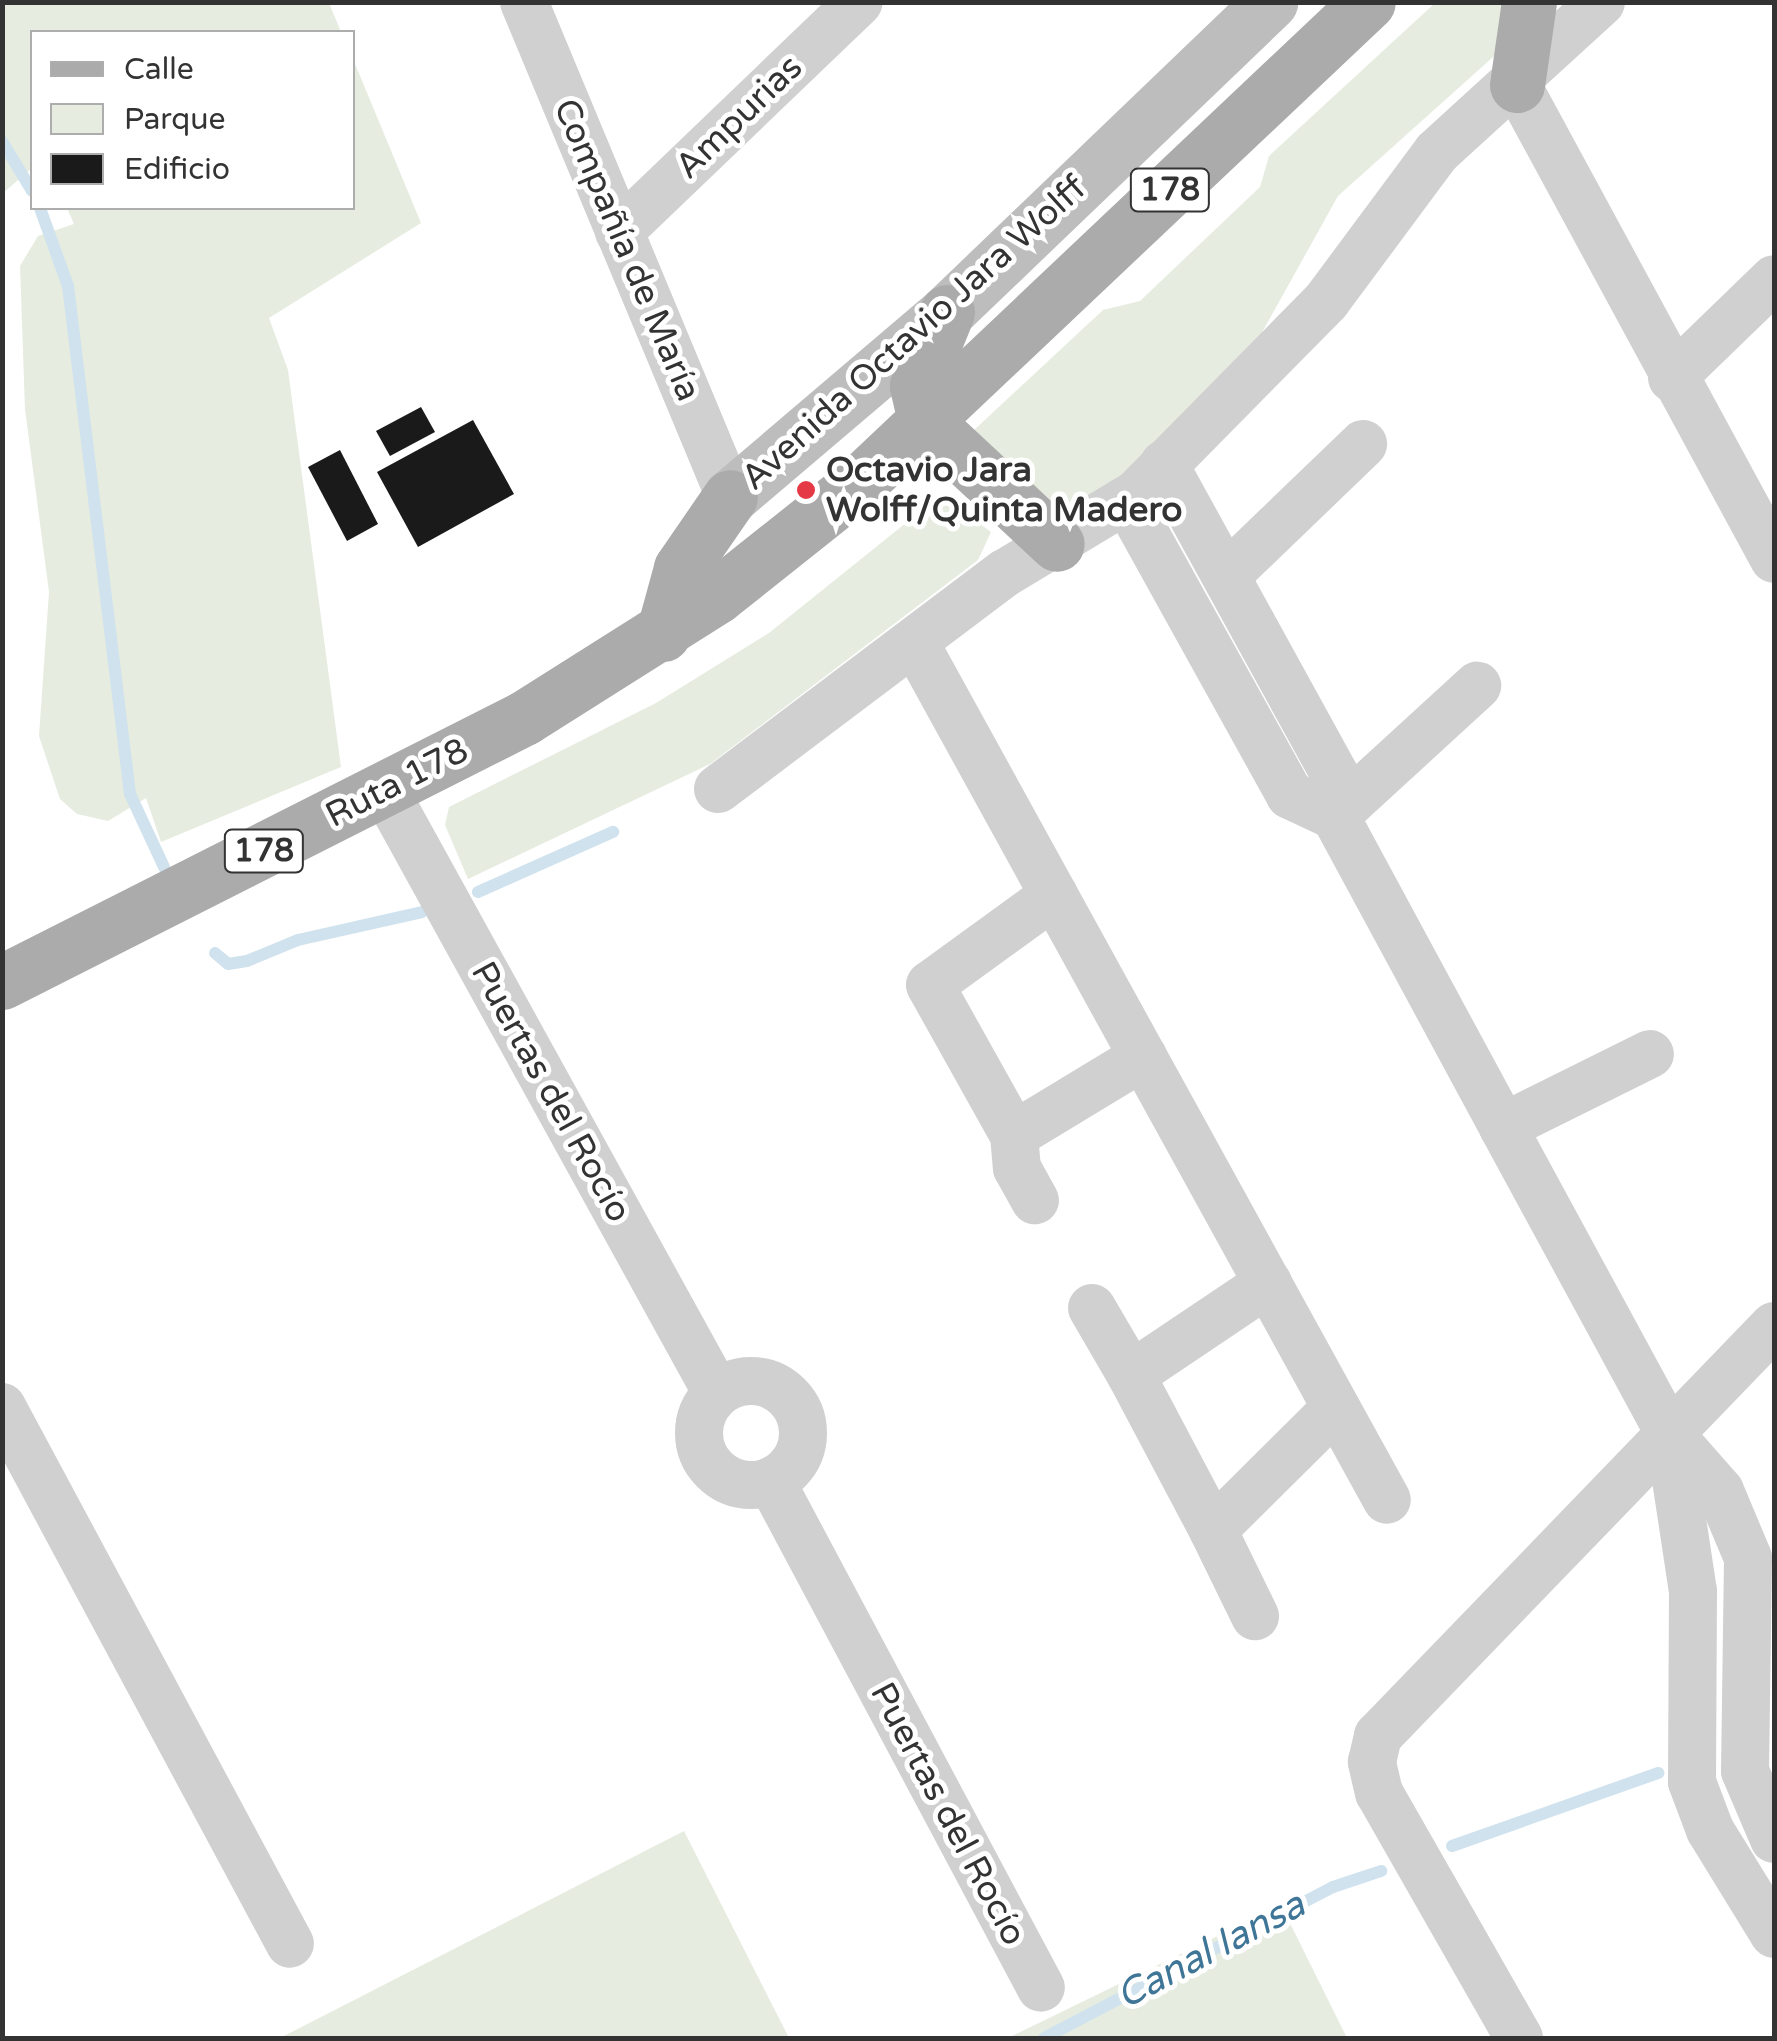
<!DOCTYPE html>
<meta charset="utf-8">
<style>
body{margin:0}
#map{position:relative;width:1777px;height:2041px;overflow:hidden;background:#fff;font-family:"Varela Round",sans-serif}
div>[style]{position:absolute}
.green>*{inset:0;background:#e6ecdf}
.stream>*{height:12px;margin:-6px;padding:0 6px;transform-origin:6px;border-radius:6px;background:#cfe2ee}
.building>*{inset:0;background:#1a1a1a}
.street>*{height:48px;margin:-24px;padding:0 24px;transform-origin:24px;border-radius:24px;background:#d0d0d0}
.street>.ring{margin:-24px;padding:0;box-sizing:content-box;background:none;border:48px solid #d0d0d0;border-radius:50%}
.secondary>*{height:55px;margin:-27.5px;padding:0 27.5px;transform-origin:27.5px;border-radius:27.5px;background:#bdbdbd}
.primary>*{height:55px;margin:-27.5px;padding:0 27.5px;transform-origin:27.5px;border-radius:27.5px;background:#ababab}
.dots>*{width:28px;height:28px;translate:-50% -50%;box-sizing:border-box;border:5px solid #fff;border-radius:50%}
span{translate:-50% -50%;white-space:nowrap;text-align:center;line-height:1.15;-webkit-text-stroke:10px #fff;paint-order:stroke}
.shield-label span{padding:2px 8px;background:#fff;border:2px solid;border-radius:8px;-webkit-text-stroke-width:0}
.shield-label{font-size:32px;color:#333;font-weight:700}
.street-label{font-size:35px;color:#333}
.poi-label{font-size:35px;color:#333;font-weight:700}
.left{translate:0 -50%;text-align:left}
.water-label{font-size:38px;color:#3f7597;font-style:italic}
.frame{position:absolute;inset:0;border:5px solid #333;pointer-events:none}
.legend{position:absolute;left:30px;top:30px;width:325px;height:180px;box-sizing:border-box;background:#fff;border:2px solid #adadad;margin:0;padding:12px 18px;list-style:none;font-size:30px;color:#333}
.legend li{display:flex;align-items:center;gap:20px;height:50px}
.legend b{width:50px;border:2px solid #adadad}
</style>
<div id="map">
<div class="green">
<div style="clip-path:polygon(2px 3px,329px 3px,341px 32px,32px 32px,32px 168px,3px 193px)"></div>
<div style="clip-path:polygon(1435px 3px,1507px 3px,1502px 49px,1338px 196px,1250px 354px,1117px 488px,1052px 508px,973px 431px,1103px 310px,1140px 301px,1260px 187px,1269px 156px)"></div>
<div style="clip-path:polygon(353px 59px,421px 223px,269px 318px,288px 370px,341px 767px,161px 842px,146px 798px,108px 821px,77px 814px,60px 799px,39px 736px,49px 592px,25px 409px,20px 266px,38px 236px,74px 224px,67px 208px,352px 208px)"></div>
<div style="clip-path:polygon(948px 500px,991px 532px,978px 560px,710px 764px,468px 879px,445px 825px,449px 807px,656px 703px,769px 633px,927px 506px)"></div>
<div style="clip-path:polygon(684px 1831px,789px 2038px,282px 2037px)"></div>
<div style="clip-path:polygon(1281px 1905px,1347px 2038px,1008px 2038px)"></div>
</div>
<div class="stream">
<div style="left:2px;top:141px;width:58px;rotate:59deg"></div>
<div style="left:40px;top:208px;width:83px;rotate:70.3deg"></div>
<div style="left:68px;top:286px;width:512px;rotate:83.04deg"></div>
<div style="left:130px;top:794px;width:81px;rotate:65deg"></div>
<div style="left:478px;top:892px;width:148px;rotate:-24deg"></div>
<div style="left:215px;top:953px;width:17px;rotate:40deg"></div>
<div style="left:228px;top:964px;width:19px;rotate:-9deg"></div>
<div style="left:247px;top:961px;width:55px;rotate:-22.4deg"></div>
<div style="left:298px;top:940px;width:127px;rotate:-12.7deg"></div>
<div style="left:1452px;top:1846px;width:219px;rotate:-19.5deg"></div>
<div style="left:1044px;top:2038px;width:326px;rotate:-27.6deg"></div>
<div style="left:1333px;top:1887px;width:51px;rotate:-18.4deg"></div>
</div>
<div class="building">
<div style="clip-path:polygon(421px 407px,435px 432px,390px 456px,376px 431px)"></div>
<div style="clip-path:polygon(473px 420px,514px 494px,418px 547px,377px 472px)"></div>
<div style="clip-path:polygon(340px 450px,378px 524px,347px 541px,308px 467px)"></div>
</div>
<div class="street">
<div style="left:524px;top:2px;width:536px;rotate:67.4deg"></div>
<div style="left:1517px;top:85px;width:539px;rotate:61.53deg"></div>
<div style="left:619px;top:232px;width:332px;rotate:-43.8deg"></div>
<div style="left:1672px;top:378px;width:142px;rotate:-44.1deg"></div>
<div style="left:1164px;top:464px;width:362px;rotate:61.2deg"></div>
<div style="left:1338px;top:781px;width:35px;rotate:95deg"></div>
<div style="left:1335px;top:816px;width:353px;rotate:61.6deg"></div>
<div style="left:1503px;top:1127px;width:348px;rotate:61.5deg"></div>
<div style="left:1669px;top:1433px;width:77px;rotate:48.7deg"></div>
<div style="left:1720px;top:1491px;width:73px;rotate:67.3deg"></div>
<div style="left:1748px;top:1558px;width:213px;rotate:90.8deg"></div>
<div style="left:1745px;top:1771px;width:74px;rotate:66.9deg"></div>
<div style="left:1127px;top:501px;width:336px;rotate:61deg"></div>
<div style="left:1290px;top:795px;width:50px;rotate:25deg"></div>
<div style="left:1227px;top:575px;width:189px;rotate:-43.9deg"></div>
<div style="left:915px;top:643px;width:978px;rotate:61.16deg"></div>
<div style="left:718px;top:789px;width:359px;rotate:-37deg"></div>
<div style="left:1005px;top:573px;width:153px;rotate:-31.1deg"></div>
<div style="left:1136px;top:494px;width:272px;rotate:-45.4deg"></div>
<div style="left:1327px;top:300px;width:184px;rotate:-53.4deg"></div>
<div style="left:1437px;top:152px;width:222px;rotate:-42.4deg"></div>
<div style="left:385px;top:791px;width:687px;rotate:61.12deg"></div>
<div style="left:1335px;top:816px;width:193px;rotate:-42.5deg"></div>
<div style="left:1054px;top:895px;width:153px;rotate:144deg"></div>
<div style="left:930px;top:985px;width:172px;rotate:60.8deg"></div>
<div style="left:1014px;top:1135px;width:151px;rotate:-31.2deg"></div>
<div style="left:1503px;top:1127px;width:164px;rotate:-26.4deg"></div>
<div style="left:1014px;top:1135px;width:33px;rotate:85deg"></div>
<div style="left:1017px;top:1168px;width:37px;rotate:61deg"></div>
<div style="left:1268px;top:1283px;width:165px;rotate:146.1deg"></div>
<div style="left:1131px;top:1375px;width:175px;rotate:62.1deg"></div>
<div style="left:1213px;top:1530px;width:173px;rotate:-44.8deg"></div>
<div style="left:1092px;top:1308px;width:78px;rotate:59.8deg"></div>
<div class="ring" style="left:699px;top:1381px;width:56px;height:56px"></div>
<div style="left:2px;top:1407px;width:609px;rotate:61.79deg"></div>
<div style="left:1669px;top:1433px;width:160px;rotate:81.4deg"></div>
<div style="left:1693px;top:1591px;width:191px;rotate:90.3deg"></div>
<div style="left:1692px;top:1782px;width:51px;rotate:69.4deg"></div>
<div style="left:1710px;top:1830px;width:122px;rotate:58.4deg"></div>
<div style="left:771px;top:1481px;width:574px;rotate:61.96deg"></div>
<div style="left:1213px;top:1530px;width:96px;rotate:64deg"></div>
<div style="left:1519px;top:2038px;width:282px;rotate:-119.7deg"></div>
<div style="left:1379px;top:1793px;width:32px;rotate:-103deg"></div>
<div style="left:1372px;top:1762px;width:27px;rotate:-77deg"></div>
<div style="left:1378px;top:1736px;width:570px;rotate:-46deg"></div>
</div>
<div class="secondary">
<div style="left:730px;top:497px;width:285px;rotate:-40.4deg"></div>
<div style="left:947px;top:312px;width:448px;rotate:-43.8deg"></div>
</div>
<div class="primary">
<div style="left:1517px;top:85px;width:84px;rotate:-81.8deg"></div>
<div style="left:947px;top:312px;width:80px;rotate:112.1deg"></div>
<div style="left:917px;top:386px;width:36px;rotate:77deg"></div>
<div style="left:925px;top:421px;width:180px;rotate:43deg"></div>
<div style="left:663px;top:634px;width:68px;rotate:-74.7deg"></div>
<div style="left:681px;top:568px;width:86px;rotate:-55.4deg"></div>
<div style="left:2px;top:982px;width:585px;rotate:-26.83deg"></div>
<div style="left:524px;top:718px;width:228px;rotate:-32.3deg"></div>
<div style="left:717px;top:596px;width:181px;rotate:-38.5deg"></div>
<div style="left:859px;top:483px;width:700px;rotate:-43.38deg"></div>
</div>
<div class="dots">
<div style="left:806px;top:490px;background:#e63946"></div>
</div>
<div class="shield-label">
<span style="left:1170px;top:190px">178</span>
<span style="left:264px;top:851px">178</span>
</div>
<div class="street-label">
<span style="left:739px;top:117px;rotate:-44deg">Ampurias</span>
<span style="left:627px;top:250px;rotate:67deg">Compañía de María</span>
<span style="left:914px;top:333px;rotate:-42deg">Avenida Octavio Jara Wolff</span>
<span style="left:397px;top:783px;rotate:-27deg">Ruta 178</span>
<span style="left:551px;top:1092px;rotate:61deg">Puertas del Rocío</span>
<span style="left:948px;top:1814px;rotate:62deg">Puertas del Rocío</span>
</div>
<div class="poi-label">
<span class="left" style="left:826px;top:490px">Octavio Jara<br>Wolff/Quinta Madero</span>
</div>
<div class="water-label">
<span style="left:1211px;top:1951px;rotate:-28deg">Canal Iansa</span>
</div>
<div class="frame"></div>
<ul class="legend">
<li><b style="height:12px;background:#ababab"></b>Calle</li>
<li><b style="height:28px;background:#e6ecdf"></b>Parque</li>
<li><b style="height:28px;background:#1a1a1a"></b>Edificio</li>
</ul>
</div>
